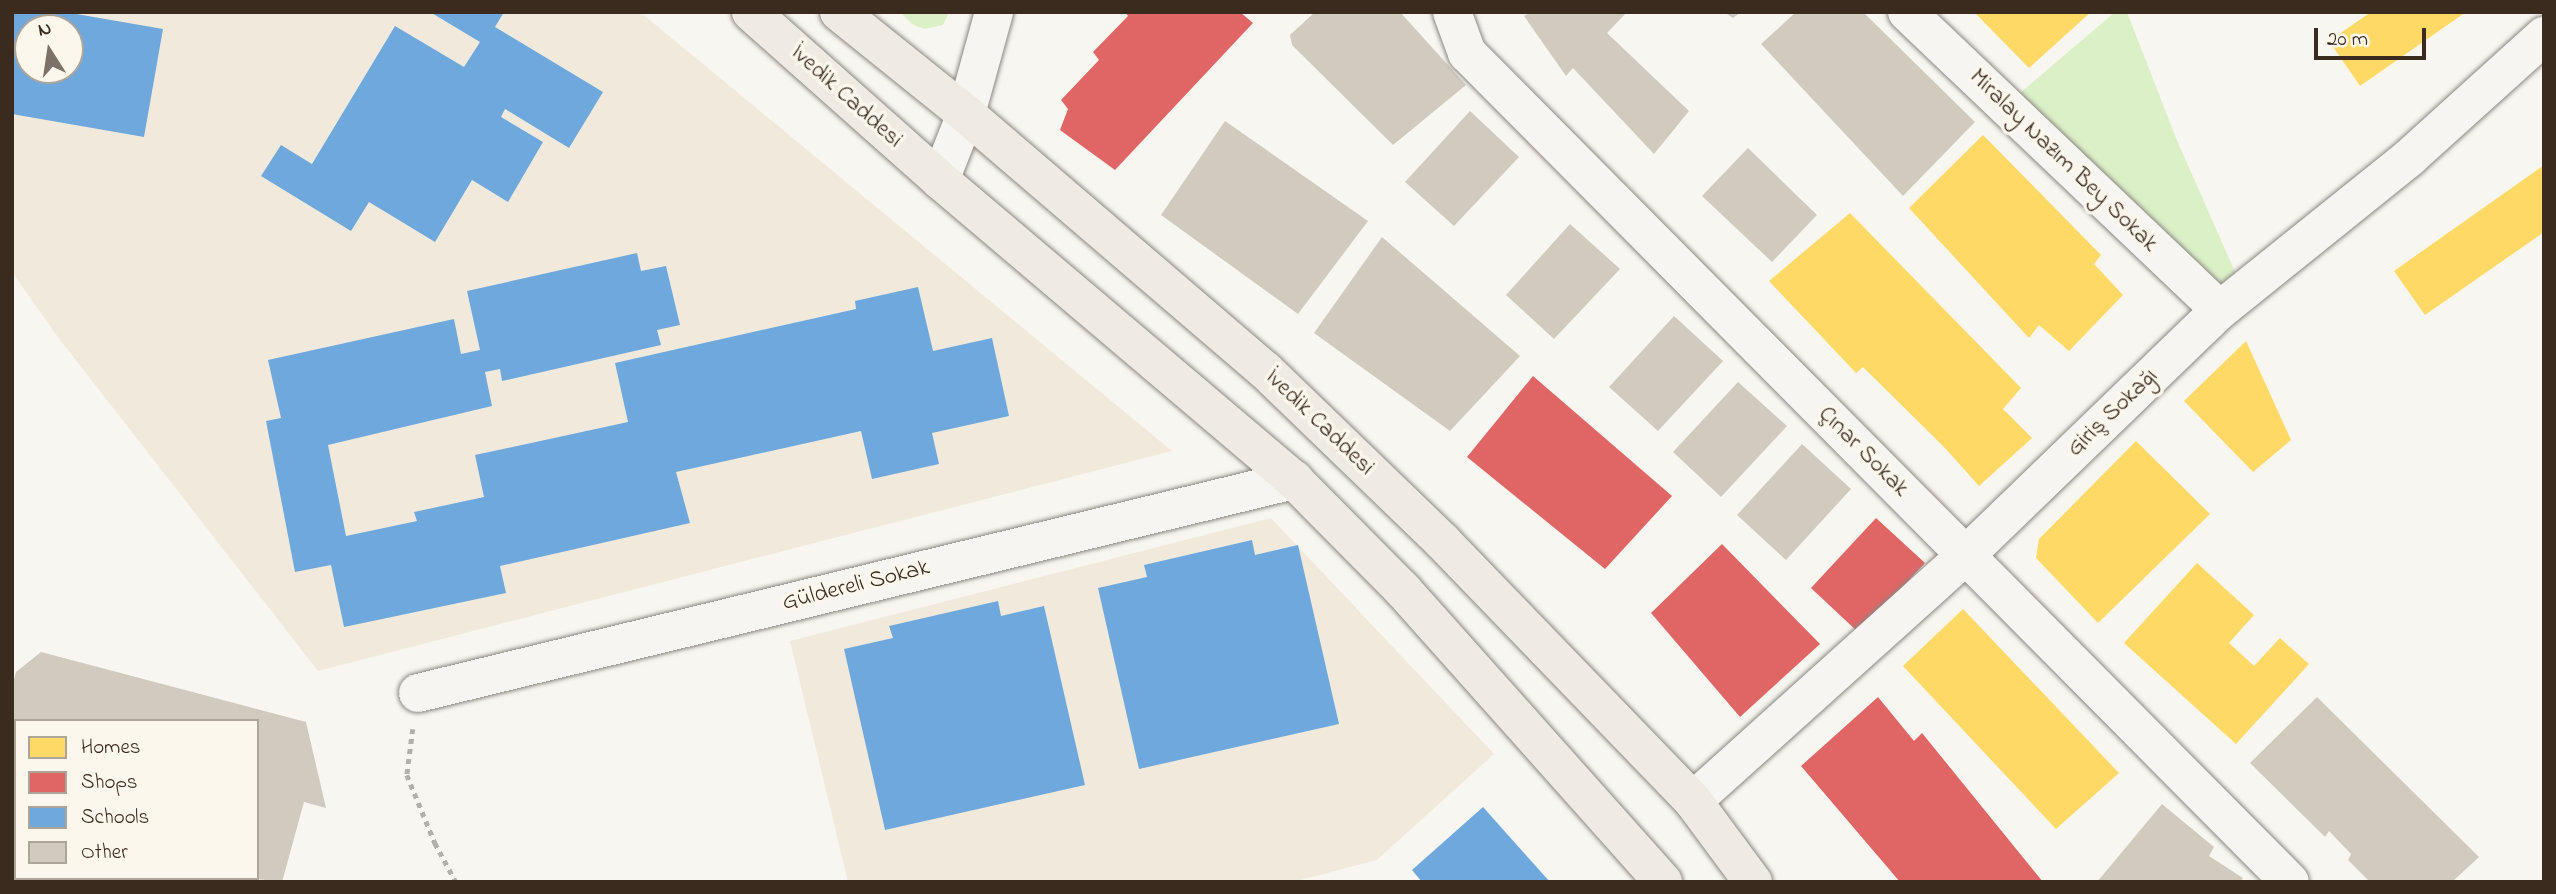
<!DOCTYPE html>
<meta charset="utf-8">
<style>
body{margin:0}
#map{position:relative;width:2556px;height:894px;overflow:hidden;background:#f8f6f0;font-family:"Indie Flower",sans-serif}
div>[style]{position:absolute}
.built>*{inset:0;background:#f1eadc}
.green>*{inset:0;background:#dcf0c7}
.homes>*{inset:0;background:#ffd966}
.shops>*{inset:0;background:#e06666}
.schools>*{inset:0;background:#6fa8dc}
.building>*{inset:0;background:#d0cbbe}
.path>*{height:4.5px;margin-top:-2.25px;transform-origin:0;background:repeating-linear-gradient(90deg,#b3b0ac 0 5px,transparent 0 10px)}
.roads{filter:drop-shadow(0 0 2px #8b8781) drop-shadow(0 0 2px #8b8781)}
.minor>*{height:38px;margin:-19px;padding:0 19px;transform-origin:19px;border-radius:19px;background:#f6f5f1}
.major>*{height:38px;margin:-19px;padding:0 19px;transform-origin:19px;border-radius:19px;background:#f0ebe2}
span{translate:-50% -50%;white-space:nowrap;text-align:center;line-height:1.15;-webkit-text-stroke:7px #fbf7ec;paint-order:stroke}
.street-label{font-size:24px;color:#3b2a1e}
.frame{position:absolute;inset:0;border:14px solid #3b2a1e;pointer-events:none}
.legend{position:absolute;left:14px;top:719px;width:245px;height:161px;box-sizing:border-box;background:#fbf7ec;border:2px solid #aea59a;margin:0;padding:9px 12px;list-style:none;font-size:21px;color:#3b2a1e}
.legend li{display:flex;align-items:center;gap:14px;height:35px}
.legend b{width:35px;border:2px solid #aea59a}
.north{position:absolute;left:14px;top:14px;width:70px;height:70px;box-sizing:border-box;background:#fbf7ec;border:2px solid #aea59a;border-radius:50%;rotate:348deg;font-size:19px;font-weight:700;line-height:28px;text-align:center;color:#3b2a1e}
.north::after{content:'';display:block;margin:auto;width:24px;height:32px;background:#7d7168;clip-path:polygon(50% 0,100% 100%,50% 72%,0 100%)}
.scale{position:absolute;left:2314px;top:28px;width:112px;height:32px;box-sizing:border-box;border:4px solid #3b2a1e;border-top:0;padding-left:9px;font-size:21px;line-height:24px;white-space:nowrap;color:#3b2a1e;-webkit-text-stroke:5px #fbf7ec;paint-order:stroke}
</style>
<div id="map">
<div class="built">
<div style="clip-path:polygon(evenodd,12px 12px,640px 12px,1172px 451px,318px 671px,57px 336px,12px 272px,12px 12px,28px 28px,70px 28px,70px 70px,28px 70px,28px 28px)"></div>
<div style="clip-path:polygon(1271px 518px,1494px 754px,1377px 860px,1293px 882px,848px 882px,790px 641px)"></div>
</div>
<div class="green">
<div style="clip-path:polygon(900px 12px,949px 12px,943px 25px,924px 29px,912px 24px)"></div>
<div style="clip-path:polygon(2115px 12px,2127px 12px,2176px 138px,2236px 274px,2214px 291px,2020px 93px)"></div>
</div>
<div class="homes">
<div style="clip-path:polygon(1974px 12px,2091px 12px,2029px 68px)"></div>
<div style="clip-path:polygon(2371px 12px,2466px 12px,2360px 86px,2329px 41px)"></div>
<div style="clip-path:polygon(1983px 135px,2101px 255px,2094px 264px,2123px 295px,2069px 351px,2039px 325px,2029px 338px,1909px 208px)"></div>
<div style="clip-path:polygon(2544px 165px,2544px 232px,2425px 315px,2394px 271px)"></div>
<div style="clip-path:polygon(1850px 213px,2021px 388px,2003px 409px,2032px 438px,1979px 486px,1945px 448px,1863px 367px,1856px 373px,1769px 281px)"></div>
<div style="clip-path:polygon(2246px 341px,2291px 440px,2253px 472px,2184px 401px)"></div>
<div style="clip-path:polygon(2136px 441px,2210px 514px,2098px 623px,2036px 558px,2039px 539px)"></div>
<div style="clip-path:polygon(2197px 563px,2254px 615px,2229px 643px,2254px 666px,2280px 638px,2309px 664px,2236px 744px,2124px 643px)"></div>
<div style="clip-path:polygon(1963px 609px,2119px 773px,2056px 829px,1903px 666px)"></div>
</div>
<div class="shops">
<div style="clip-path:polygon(1125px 12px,1240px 12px,1253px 23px,1115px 170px,1060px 130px,1068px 109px,1061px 100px,1099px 60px,1093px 52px,1128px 16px)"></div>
<div style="clip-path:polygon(1533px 376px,1672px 496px,1605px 569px,1467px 457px)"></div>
<div style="clip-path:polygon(1876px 518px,1925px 563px,1859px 633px,1811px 588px)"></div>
<div style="clip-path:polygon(1722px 544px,1820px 644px,1740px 717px,1651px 613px)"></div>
<div style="clip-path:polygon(1878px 697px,1914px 741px,1922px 733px,2043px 882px,1900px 882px,1801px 766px)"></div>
</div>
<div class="schools">
<div style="clip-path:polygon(evenodd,12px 12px,65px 12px,163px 29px,144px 137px,12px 114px,12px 12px,28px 28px,70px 28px,70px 70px,28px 70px,28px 28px)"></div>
<div style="clip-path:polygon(430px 12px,504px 12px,495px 27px,603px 92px,569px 148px,505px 109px,501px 117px,543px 142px,508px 202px,472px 180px,435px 242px,369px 202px,351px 231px,261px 176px,281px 145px,312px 164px,395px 26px,464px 67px,480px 42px)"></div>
<div style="clip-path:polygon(637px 253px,641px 271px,666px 266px,680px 325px,657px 330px,661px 345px,502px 381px,500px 369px,485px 372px,492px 406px,328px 445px,346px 536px,417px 521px,414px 512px,484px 497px,475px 455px,628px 422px,615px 363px,856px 309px,855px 301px,918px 287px,933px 351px,992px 338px,1009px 416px,932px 433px,939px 464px,872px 479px,861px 431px,676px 472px,690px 523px,500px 566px,506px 593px,344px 627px,331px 565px,295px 572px,266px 421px,281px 418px,268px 360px,454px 319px,461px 354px,480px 350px,467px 291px)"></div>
<div style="clip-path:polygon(1252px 540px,1255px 555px,1298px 545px,1339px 724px,1139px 769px,1098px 588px,1147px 577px,1144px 565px)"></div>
<div style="clip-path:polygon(998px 601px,1001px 616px,1044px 606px,1085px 785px,885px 830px,844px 649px,893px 638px,889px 626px)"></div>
<div style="clip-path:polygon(1483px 807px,1550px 882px,1422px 882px,1412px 870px)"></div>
</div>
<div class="building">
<div style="clip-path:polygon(1315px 12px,1400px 12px,1466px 85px,1393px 145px,1292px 45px,1290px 35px)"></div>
<div style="clip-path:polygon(1531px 12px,1627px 12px,1607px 33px,1689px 111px,1654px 154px,1573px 68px,1566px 76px,1524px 16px)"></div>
<div style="clip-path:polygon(1724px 12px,1741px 12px,1733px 18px)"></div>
<div style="clip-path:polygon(1796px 12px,1863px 12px,1975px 122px,1903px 196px,1761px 44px)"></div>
<div style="clip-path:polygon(1470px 111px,1519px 157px,1454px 226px,1405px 182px)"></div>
<div style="clip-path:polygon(1225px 121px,1368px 221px,1298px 314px,1161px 215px)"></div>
<div style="clip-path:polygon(1748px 148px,1817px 215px,1772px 262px,1702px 196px)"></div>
<div style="clip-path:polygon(1570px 224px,1620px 269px,1554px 339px,1506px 295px)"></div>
<div style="clip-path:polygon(1382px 237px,1520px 356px,1450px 431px,1314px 333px)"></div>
<div style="clip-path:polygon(1674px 316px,1723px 361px,1658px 431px,1609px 387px)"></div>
<div style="clip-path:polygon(1738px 382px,1787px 426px,1721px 497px,1673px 452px)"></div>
<div style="clip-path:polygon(1802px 444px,1851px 489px,1786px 560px,1737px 515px)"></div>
<div style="clip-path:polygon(41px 652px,306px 722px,326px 808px,304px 802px,282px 882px,257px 879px,257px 721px,16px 721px,16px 864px,12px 863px,12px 687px,16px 672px)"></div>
<div style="clip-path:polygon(2317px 697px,2479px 857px,2452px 882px,2370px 882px,2348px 860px,2351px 854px,2329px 831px,2325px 837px,2250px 763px)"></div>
<div style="clip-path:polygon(2162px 804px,2214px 847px,2209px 856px,2243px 878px,2240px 882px,2097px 882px)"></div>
<div style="clip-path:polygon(72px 878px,249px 878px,248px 882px,82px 882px)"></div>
</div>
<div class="path">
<div style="left:413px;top:729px;width:46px;rotate:97.4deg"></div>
<div style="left:407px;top:775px;width:74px;rotate:67.6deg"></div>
<div style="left:435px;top:843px;width:44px;rotate:61.7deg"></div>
</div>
<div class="roads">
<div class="minor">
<div style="left:1452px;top:12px;width:44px;rotate:69.9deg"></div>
<div style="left:1467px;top:53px;width:1168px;rotate:45.21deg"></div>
<div style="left:1907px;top:12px;width:432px;rotate:43.6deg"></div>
<div style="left:940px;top:180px;width:71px;rotate:-68.5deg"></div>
<div style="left:966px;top:114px;width:106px;rotate:-74.6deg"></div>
<div style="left:418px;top:693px;width:902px;rotate:-13.67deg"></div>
<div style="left:1693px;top:801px;width:367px;rotate:-42deg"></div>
<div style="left:1966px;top:555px;width:353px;rotate:-44deg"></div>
<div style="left:2220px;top:310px;width:244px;rotate:-38.8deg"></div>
<div style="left:2410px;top:157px;width:181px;rotate:-42.1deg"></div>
</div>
<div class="major">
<div style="left:751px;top:12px;width:253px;rotate:41.6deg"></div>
<div style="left:940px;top:180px;width:464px;rotate:40.3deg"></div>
<div style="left:1294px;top:480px;width:155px;rotate:45.3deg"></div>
<div style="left:1403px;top:590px;width:391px;rotate:48.3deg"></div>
<div style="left:839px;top:12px;width:163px;rotate:38.8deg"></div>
<div style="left:966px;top:114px;width:395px;rotate:40.6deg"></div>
<div style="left:1266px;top:371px;width:245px;rotate:44deg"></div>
<div style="left:1442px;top:541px;width:361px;rotate:46deg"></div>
<div style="left:1693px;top:801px;width:101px;rotate:53.5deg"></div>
</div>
</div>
<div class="street-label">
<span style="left:846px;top:97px;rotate:42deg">İvedik Caddesi</span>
<span style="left:2063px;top:161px;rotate:44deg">Miralay Nazım Bey Sokak</span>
<span style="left:2113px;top:413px;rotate:-44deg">Giriş Sokağı</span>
<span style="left:1319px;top:423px;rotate:44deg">İvedik Caddesi</span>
<span style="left:1863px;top:452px;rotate:45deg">Çınar Sokak</span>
<span style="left:856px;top:586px;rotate:-14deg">Güldereli Sokak</span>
</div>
<div class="frame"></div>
<ul class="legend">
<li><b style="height:19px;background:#ffd966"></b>Homes</li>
<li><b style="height:19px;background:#e06666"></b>Shops</li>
<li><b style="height:19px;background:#6fa8dc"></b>Schools</li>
<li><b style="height:19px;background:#d0cbbe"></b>Other</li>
</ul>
<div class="north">N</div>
<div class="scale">20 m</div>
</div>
